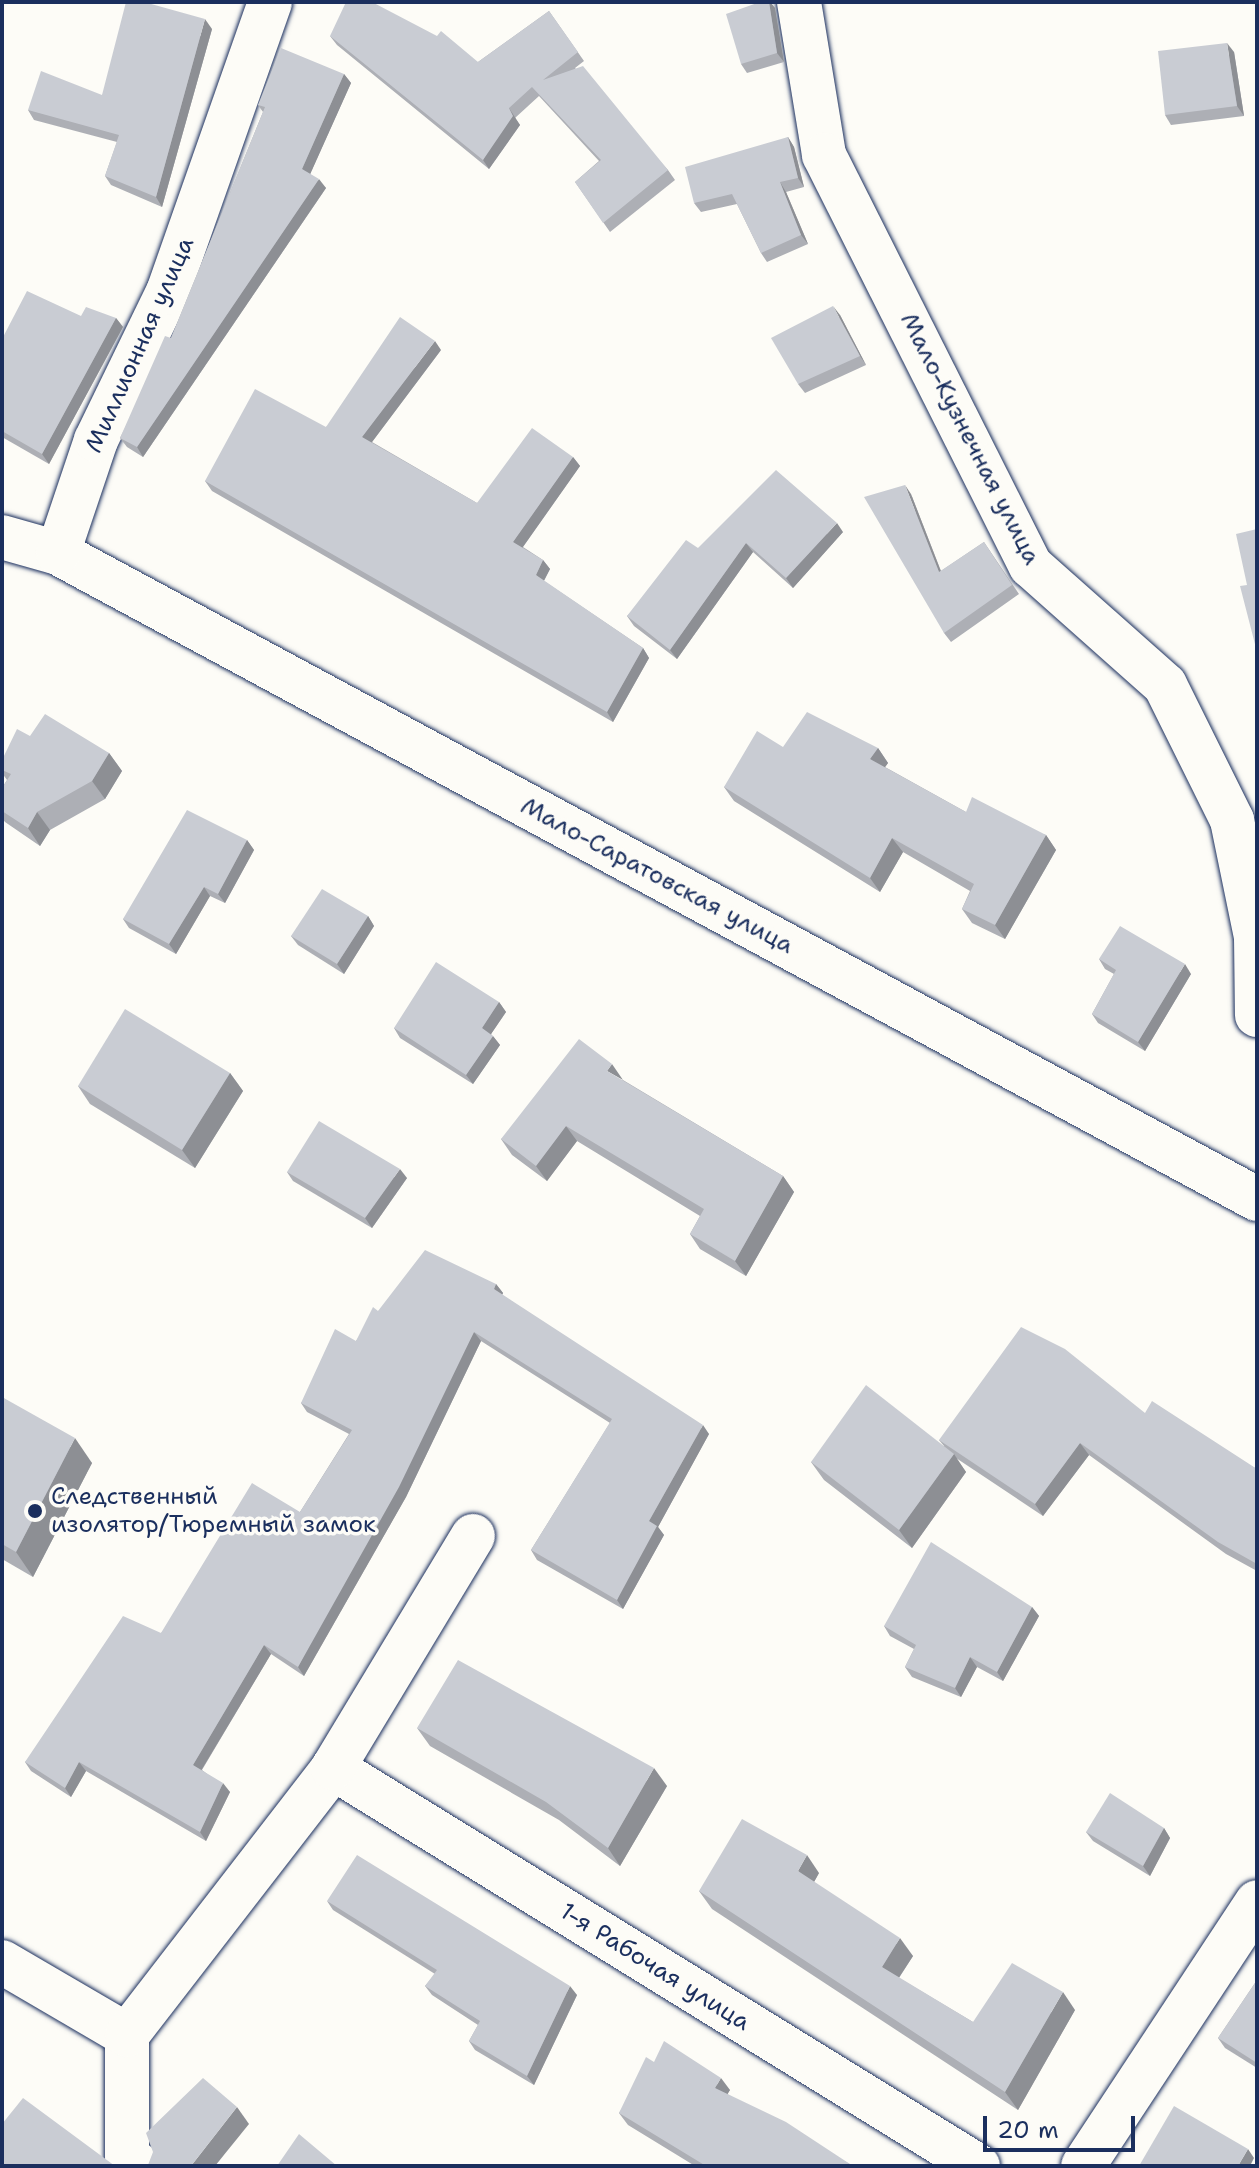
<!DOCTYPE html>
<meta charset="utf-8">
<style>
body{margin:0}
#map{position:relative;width:1259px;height:2168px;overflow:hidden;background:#fdfcf7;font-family:"Shantell Sans",sans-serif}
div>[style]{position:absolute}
.roads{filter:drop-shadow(0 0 2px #1b2f5e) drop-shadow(0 0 2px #1b2f5e)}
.minor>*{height:44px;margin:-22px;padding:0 22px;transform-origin:22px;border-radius:22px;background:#fdfcf7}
.wall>*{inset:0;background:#adafb5}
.shaded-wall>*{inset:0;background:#8d8f94}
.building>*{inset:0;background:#c9ccd3}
.dots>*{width:22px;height:22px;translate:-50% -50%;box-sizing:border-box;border:4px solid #fdfcf7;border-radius:50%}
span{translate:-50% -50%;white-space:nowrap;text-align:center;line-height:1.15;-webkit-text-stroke:7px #fdfcf7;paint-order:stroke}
.street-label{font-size:24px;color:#1b2f5e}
.poi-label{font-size:24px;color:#1b2f5e}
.left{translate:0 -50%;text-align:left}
.frame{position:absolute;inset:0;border:4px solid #1b2f5e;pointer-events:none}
.scale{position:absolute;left:983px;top:2116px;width:152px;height:36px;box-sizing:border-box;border:4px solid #1b2f5e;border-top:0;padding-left:10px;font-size:24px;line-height:28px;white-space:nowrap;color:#1b2f5e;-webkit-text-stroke:6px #fdfcf7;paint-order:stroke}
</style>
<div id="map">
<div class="roads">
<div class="minor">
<div style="left:799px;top:2px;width:155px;rotate:80.7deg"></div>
<div style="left:824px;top:155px;width:460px;rotate:63.3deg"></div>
<div style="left:1031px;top:566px;width:179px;rotate:41.6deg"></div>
<div style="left:1165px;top:685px;width:151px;rotate:63.6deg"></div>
<div style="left:1232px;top:820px;width:119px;rotate:78.4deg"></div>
<div style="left:1256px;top:937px;width:78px;rotate:89.3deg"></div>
<div style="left:2px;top:537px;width:58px;rotate:15.9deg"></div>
<div style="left:58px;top:553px;width:1362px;rotate:28.32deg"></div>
<div style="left:58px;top:553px;width:119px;rotate:-71.4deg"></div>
<div style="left:96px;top:440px;width:165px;rotate:-64.1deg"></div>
<div style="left:168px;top:292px;width:307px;rotate:-70.6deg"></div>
<div style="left:333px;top:1768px;width:758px;rotate:31.68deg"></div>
<div style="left:2px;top:1962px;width:145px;rotate:30.3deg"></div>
<div style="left:127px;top:2035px;width:121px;rotate:90deg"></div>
<div style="left:127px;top:2156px;width:16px;rotate:38deg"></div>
<div style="left:127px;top:2035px;width:337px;rotate:-52.3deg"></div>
<div style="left:333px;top:1768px;width:271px;rotate:-58.9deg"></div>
<div style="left:1083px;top:2166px;width:316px;rotate:-56.6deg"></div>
</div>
</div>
<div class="wall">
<div style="clip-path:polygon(760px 2px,770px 2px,775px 8px,784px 62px,747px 73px,741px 64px)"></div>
<div style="clip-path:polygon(549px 11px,584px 61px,575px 68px,668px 170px,675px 180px,610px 232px,575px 182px,599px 161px,539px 96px,515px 118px,520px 125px,489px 169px,337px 45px,330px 36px,478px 62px)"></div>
<div style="clip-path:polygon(212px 29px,162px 207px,111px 185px,105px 176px,117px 142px,34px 120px,28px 110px,102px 95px)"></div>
<div style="clip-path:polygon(1234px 52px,1244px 116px,1171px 125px,1165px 115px)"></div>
<div style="clip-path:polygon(344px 74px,351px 83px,310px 174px,326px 188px,143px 457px,127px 447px,120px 438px,171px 338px,263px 112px,258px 105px)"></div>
<div style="clip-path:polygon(788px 137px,794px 147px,804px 187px,786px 192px,808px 244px,767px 262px,761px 253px,737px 204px,701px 212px,694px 203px)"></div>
<div style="clip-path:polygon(840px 315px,866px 365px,805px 393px,798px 384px)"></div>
<div style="clip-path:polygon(81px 316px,116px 318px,123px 327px,49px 464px,2px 437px,2px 339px)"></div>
<div style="clip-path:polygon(441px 350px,372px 442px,477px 503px,573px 457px,580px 466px,523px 547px,543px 560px,550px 569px,544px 581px,643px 648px,649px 658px,613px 722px,212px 491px,205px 481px,326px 427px)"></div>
<div style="clip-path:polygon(911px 494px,941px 571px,984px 542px,1019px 594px,951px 642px,944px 633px)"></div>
<div style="clip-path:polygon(843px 532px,793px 588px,753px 552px,677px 659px,634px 626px,627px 616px,698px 548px)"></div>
<div style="clip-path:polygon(30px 736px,109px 753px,122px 771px,105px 799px,50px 830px,40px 846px,5px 822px,2px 818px,2px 788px,7px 780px,2px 773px,2px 760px)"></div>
<div style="clip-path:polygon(783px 747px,878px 748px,888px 763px,885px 767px,966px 812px,1046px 835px,1056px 850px,1005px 939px,972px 923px,962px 909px,970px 891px,903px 852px,880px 892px,734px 801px,724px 787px)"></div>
<div style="clip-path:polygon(247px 840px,254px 850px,225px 903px,210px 896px,176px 954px,129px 928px,123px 919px)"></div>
<div style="clip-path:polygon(368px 916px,374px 926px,344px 974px,298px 945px,291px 936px)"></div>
<div style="clip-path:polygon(1099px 959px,1191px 974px,1145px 1051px,1098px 1023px,1092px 1014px,1114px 974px,1105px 969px)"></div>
<div style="clip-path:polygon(499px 1002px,506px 1012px,491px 1034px,500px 1045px,473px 1084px,400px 1038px,394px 1028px)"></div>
<div style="clip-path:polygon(230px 1073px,243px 1091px,195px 1168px,90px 1104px,78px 1086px)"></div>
<div style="clip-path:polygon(623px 1080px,783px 1176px,794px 1192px,746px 1276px,700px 1249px,690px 1234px,700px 1216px,577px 1141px,547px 1181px,512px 1155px,501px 1139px)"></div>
<div style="clip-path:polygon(287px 1172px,407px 1178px,372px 1228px,293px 1181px)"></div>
<div style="clip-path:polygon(496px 1284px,503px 1293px,502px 1295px,709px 1434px,658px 1527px,664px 1535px,623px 1609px,537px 1560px,531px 1550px,610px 1423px,481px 1341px,406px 1497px,304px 1676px,271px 1654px,202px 1770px,230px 1792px,206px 1841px,86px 1771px,71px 1797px,31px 1771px,25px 1762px,161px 1633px,300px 1512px,349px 1434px,307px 1412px,301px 1403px,356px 1341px,378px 1311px)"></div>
<div style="clip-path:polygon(2px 1397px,92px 1463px,33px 1577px,2px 1559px)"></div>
<div style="clip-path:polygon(1145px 1413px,1257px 1469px,1257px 1571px,1226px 1554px,1089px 1455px,1043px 1516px,956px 1458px,966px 1472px,912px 1548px,824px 1480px,811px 1462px,944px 1446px,939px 1440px)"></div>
<div style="clip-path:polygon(1032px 1607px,1039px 1616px,1003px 1681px,977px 1667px,961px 1697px,912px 1677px,905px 1667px,914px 1649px,890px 1636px,884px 1626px)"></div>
<div style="clip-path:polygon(417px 1728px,667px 1786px,620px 1866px,559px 1820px,430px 1746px)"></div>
<div style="clip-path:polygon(1164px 1828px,1170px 1838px,1150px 1876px,1093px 1841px,1086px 1832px)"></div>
<div style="clip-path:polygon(819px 1873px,814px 1882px,913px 1956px,899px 1978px,973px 2022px,1075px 2010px,1018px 2110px,712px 1909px,699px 1891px)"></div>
<div style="clip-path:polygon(327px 1901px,577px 1995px,534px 2085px,475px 2050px,469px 2041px,478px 2025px,432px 1995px,425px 1986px,435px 1974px,333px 1910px)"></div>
<div style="clip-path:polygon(1257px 1980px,1257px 2068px,1225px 2048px,1218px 2038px)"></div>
<div style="clip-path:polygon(654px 2062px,730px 2090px,727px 2094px,853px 2166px,695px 2166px,628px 2125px,619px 2113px)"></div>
</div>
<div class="shaded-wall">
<div style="clip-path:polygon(769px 2px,770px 2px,775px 8px,784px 62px,777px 53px)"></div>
<div style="clip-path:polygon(205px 19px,212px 29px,162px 207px,156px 197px)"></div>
<div style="clip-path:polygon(1227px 43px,1234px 52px,1244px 116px,1237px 106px)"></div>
<div style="clip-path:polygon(344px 74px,351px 83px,308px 179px,302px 169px)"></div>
<div style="clip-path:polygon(509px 108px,520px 125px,489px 169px,483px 160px)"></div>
<div style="clip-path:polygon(788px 137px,794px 147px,804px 187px,798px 178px)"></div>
<div style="clip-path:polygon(319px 179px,326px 188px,143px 457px,137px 447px)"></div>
<div style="clip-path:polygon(780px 182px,786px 192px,808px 244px,801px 235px)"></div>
<div style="clip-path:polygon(833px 306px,840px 315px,866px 365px,860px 356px)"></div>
<div style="clip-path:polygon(116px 318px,123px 327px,49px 464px,42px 454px)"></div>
<div style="clip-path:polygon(435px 341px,441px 350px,369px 446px,362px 437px)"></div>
<div style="clip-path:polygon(573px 457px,580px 466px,520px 551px,513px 542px)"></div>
<div style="clip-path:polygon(905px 485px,911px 494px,945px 582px,939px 572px)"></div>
<div style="clip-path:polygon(837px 523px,843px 532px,793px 588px,786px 578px)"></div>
<div style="clip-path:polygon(746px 543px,753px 552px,677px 659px,670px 650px)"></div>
<div style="clip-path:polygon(543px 560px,550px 569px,542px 584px,536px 575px)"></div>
<div style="clip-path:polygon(643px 648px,649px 658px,613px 722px,607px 712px)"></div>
<div style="clip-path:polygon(878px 748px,888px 763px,880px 774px,870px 759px)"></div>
<div style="clip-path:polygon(109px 753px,122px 771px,105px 799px,92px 781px)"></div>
<div style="clip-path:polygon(37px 812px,50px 830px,40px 846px,28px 828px)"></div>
<div style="clip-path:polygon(1046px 835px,1056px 850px,1005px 939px,995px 925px)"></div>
<div style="clip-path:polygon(892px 838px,903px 852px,880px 892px,870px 878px)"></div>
<div style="clip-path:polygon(247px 840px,254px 850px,225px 903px,218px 894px)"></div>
<div style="clip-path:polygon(204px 887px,210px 896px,176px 954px,169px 944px)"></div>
<div style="clip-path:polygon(368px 916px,374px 926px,344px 974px,337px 964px)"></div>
<div style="clip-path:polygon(1185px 964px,1191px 974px,1145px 1051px,1138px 1042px)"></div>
<div style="clip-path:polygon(499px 1002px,506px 1012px,489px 1037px,482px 1028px)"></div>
<div style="clip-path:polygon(493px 1036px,500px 1045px,473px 1084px,466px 1075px)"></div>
<div style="clip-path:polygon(612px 1064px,623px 1080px,607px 1071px)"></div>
<div style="clip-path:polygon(230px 1073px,243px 1091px,195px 1168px,182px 1150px)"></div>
<div style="clip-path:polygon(566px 1126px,577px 1141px,547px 1181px,536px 1166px)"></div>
<div style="clip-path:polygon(400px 1169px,407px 1178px,372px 1228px,365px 1218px)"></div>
<div style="clip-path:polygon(783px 1176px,794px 1192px,746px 1276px,735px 1261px)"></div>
<div style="clip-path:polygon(496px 1284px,503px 1293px,500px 1299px,494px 1289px)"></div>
<div style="clip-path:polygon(474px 1332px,481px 1341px,406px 1497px,304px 1676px,298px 1667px)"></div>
<div style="clip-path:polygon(703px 1425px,709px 1434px,658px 1527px,664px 1535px,623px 1609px,617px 1600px,649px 1521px)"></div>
<div style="clip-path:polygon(75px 1438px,92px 1463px,33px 1577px,16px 1552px)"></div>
<div style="clip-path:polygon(1080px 1443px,1089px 1455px,1043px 1516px,1035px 1504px)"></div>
<div style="clip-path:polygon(954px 1454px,966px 1472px,912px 1548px,899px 1530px)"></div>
<div style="clip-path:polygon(1032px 1607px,1039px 1616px,1003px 1681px,997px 1672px)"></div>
<div style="clip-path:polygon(264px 1645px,271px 1654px,199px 1774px,193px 1765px)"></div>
<div style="clip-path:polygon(970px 1657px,977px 1667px,961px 1697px,955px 1688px)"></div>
<div style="clip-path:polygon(79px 1762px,86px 1771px,71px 1797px,65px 1788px)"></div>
<div style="clip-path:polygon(654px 1768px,667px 1786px,620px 1866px,608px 1848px)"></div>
<div style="clip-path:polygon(223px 1783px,230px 1792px,206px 1841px,200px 1832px)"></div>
<div style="clip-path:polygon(1164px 1828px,1170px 1838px,1150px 1876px,1143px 1866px)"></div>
<div style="clip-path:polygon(807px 1855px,819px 1873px,810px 1889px,798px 1871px)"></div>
<div style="clip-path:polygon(900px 1938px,913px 1956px,894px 1985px,882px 1967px)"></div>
<div style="clip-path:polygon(570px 1986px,577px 1995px,534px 2085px,527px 2076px)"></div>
<div style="clip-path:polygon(1063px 1992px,1075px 2010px,1018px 2110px,1005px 2092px)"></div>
<div style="clip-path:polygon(721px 2078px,730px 2090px,724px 2100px,715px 2088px)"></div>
<div style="clip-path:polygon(237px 2107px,249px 2124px,215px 2166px,191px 2166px)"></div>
<div style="clip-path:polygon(1248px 2149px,1254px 2158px,1250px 2166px,1238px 2166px)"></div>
</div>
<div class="building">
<div style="clip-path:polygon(126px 2px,144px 2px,205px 19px,156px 197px,105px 176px,119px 135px,28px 110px,41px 71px,102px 95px)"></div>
<div style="clip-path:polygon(346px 2px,372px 2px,437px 36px,441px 31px,478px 62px,549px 11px,578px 52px,543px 80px,583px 66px,668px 170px,603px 223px,575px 182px,601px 160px,532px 87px,509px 108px,513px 116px,483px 160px,330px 36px)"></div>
<div style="clip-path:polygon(760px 2px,769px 2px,777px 53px,741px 64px,726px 14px)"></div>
<div style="clip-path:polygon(1227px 43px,1237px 106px,1165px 115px,1158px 51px)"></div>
<div style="clip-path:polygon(281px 48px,344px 74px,302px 169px,319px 179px,137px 447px,120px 438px,165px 336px,171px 338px,265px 107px,258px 105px)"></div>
<div style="clip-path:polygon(788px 137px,798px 178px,780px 182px,801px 235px,761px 253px,732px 194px,694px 203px,685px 167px)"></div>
<div style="clip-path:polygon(27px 291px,81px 316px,86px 307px,116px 318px,42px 454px,2px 431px,2px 339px)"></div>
<div style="clip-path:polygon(833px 306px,860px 356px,798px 384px,771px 338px)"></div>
<div style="clip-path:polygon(400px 317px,435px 341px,362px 437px,477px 503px,532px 428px,573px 457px,513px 542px,543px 560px,536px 575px,643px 648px,607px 712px,205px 481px,255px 389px,326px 427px)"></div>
<div style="clip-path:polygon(776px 470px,837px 523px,786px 578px,746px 543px,670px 650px,627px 616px,686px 540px,698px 548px)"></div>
<div style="clip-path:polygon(905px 485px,939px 572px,984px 542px,1012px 585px,944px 633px,864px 497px)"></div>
<div style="clip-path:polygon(1257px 529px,1257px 652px,1240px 586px,1247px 585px,1236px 534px)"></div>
<div style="clip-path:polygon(807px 712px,878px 748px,870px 759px,966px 812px,972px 797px,1046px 835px,995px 925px,962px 909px,974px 884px,892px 838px,870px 878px,724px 787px,757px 731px,783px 747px)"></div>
<div style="clip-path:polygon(45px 714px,109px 753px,92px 781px,37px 812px,28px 828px,2px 811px,2px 788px,11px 774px,2px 770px,2px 760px,17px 729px,30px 736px)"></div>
<div style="clip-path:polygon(187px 810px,247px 840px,218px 894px,204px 887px,169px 944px,123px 919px)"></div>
<div style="clip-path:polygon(322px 889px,368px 916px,337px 964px,291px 936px)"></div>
<div style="clip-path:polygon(1120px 926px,1185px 964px,1138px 1042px,1092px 1014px,1116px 970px,1099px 959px)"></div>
<div style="clip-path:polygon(436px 962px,499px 1002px,482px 1028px,493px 1036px,466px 1075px,394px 1028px)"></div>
<div style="clip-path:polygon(125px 1009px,230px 1073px,182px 1150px,78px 1086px)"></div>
<div style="clip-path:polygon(579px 1039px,612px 1064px,607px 1071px,783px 1176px,735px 1261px,690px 1234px,704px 1209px,566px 1126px,536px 1166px,501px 1139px)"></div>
<div style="clip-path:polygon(319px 1121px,400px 1169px,365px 1218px,287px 1172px)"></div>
<div style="clip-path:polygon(425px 1250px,496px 1284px,494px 1289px,703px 1425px,649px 1521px,657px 1526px,617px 1600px,531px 1550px,612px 1419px,474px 1332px,399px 1487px,298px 1667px,264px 1645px,193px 1765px,223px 1783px,200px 1832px,79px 1762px,65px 1788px,25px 1762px,123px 1616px,161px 1633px,252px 1483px,300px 1512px,352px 1430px,301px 1403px,335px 1329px,356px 1341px,373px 1307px,378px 1311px)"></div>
<div style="clip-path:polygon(1021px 1327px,1065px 1349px,1145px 1413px,1152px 1401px,1257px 1469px,1257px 1564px,1218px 1542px,1080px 1443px,1035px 1504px,939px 1440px)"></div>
<div style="clip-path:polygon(866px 1385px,954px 1454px,899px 1530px,811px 1462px)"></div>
<div style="clip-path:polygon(2px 1397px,75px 1438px,16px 1552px,2px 1544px)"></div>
<div style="clip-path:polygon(931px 1542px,1032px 1607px,997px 1672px,970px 1657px,955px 1688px,905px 1667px,916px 1645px,884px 1626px)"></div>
<div style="clip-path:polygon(458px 1660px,654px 1768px,608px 1848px,546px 1802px,417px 1728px)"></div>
<div style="clip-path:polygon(1110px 1793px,1164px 1828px,1143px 1866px,1086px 1832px)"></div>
<div style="clip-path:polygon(742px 1819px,807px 1855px,798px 1871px,900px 1938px,882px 1967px,973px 2022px,1012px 1963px,1063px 1992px,1005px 2092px,699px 1891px)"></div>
<div style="clip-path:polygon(357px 1855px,570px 1986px,527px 2076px,469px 2041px,480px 2021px,425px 1986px,437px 1970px,327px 1901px)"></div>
<div style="clip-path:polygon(1257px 1980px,1257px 2063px,1218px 2038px)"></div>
<div style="clip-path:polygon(664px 2041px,721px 2078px,715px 2088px,786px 2122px,853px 2166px,706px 2166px,619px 2113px,646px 2057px,654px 2062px)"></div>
<div style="clip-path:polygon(203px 2078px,237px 2107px,191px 2166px,146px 2166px,148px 2165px,153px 2152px,146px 2133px)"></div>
<div style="clip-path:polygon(23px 2098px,115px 2166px,2px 2166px,2px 2124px)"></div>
<div style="clip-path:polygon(1174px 2106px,1248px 2149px,1238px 2166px,1139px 2166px)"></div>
<div style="clip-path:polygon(299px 2134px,337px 2166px,277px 2166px)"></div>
</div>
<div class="dots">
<div style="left:35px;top:1511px;background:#1b2f5e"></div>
</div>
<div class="street-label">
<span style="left:140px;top:345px;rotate:-66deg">Миллионная улица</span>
<span style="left:970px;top:439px;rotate:63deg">Мало-Кузнечная улица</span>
<span style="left:657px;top:876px;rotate:28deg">Мало-Саратовская улица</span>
<span style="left:655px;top:1967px;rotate:32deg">1-я Рабочая улица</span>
</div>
<div class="poi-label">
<span class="left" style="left:51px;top:1511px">Следственный<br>изолятор/Тюремный замок</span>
</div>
<div class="frame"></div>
<div class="scale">20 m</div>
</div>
